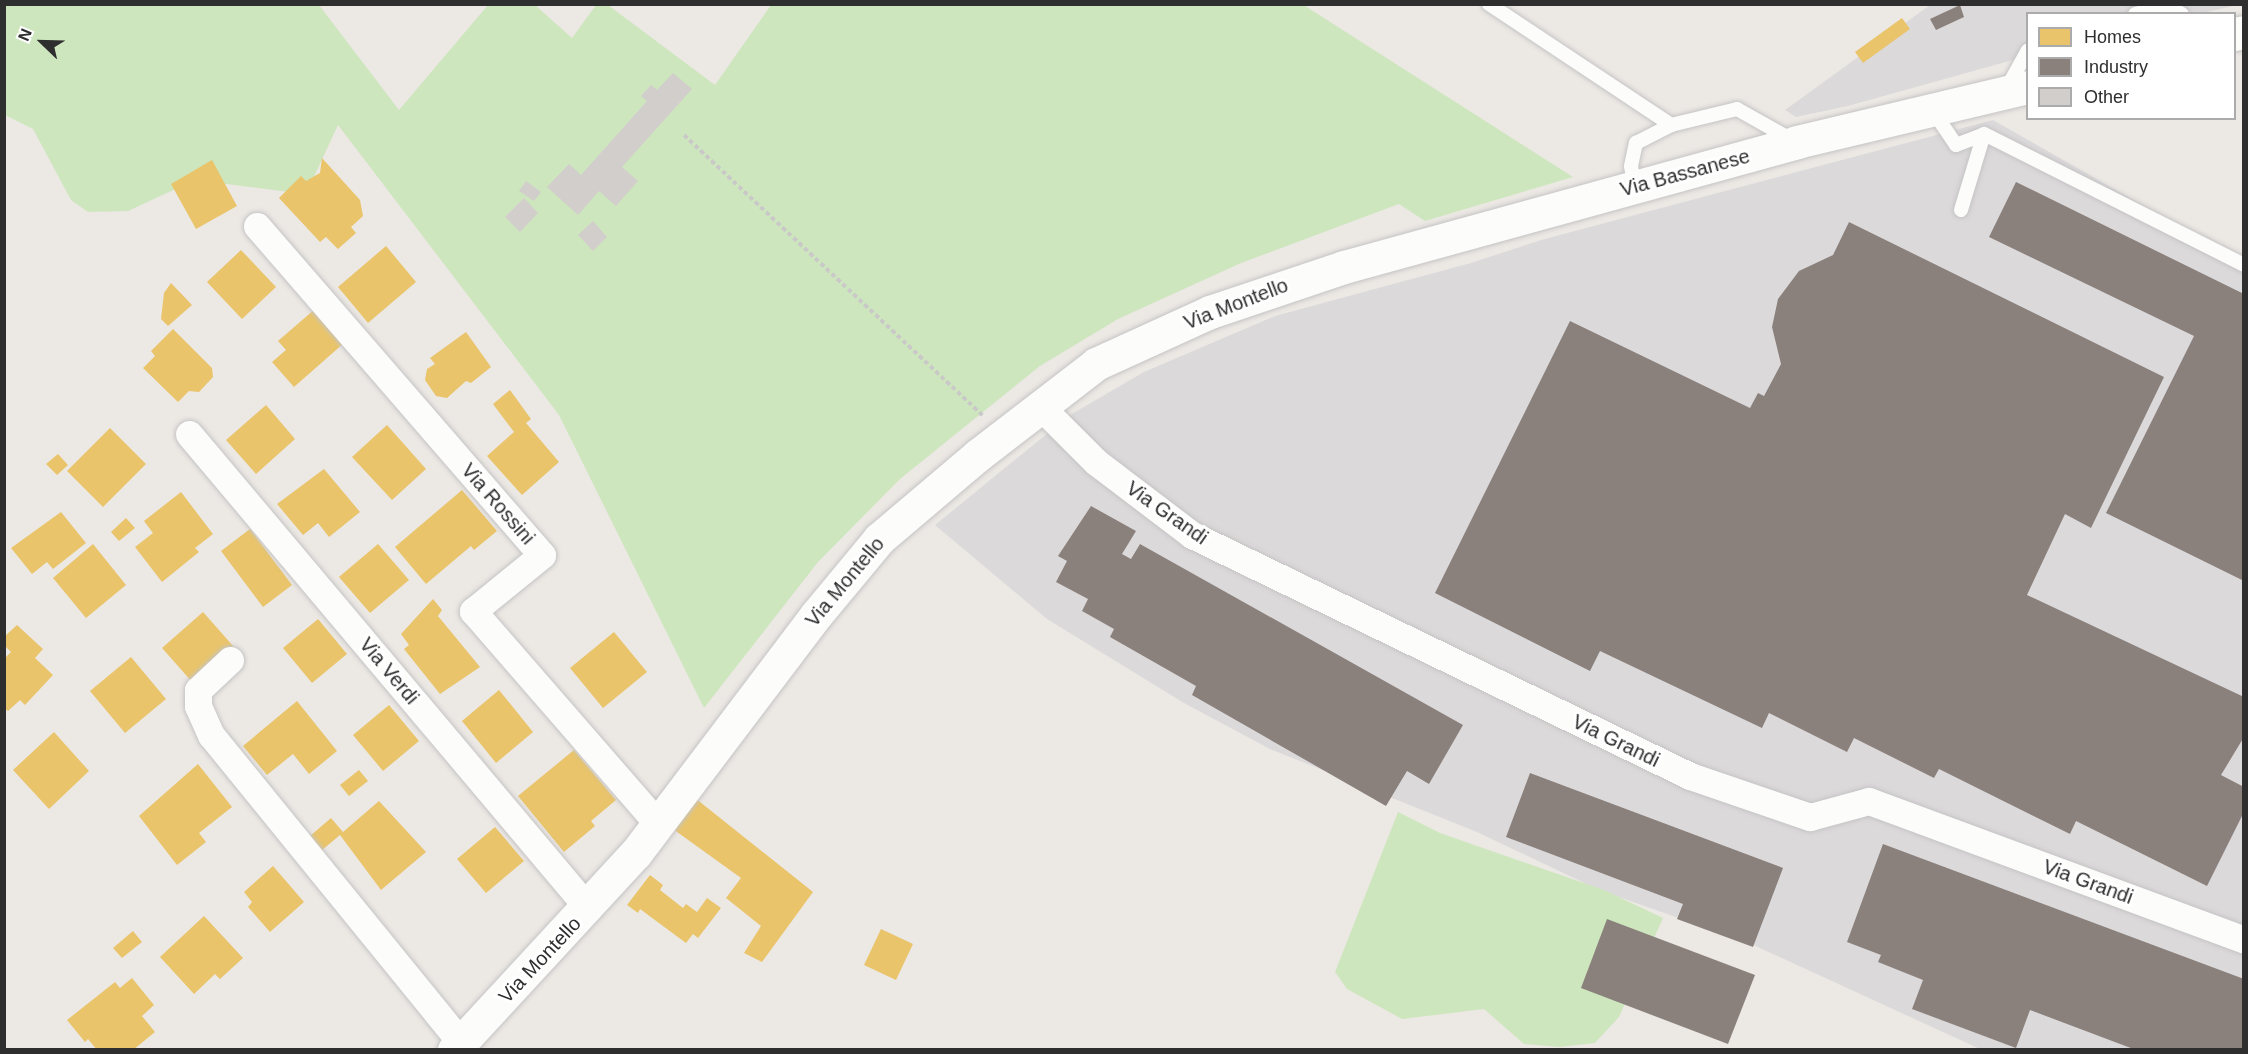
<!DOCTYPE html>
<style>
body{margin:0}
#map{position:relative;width:2248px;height:1054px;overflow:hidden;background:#ece8e4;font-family:Helvetica,sans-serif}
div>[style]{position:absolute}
.industrial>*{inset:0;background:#dcd9db}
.green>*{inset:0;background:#cee6be}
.homes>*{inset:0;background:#e9c46a}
.industry>*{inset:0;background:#8a817c}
.building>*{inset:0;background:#d1cecb}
.path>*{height:4px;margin-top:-2px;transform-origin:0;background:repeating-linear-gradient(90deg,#c9c9c8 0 4.5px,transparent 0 7.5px)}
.roads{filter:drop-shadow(0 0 2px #c5c4c5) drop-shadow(0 0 2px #c5c4c5)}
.lane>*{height:14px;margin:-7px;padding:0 7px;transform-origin:7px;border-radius:7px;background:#fcfcfb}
.street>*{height:27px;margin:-13.5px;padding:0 13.5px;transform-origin:13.5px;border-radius:13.5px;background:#fcfcfb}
.secondary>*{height:33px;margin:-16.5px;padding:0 16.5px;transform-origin:16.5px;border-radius:16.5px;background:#fcfcfb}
span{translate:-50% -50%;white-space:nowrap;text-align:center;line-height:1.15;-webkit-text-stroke:6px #fff;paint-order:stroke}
.street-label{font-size:20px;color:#2e2e2e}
.frame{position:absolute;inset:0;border:6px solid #2e2e2e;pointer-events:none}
.legend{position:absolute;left:2026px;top:12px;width:210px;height:108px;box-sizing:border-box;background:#fff;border:2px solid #ababab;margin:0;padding:8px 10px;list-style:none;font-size:18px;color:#2e2e2e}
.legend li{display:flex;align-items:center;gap:12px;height:30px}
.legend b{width:30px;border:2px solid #ababab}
.north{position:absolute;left:12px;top:12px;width:60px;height:60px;-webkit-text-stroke:4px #fff;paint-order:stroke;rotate:293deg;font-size:16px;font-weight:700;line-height:24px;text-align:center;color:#2e2e2e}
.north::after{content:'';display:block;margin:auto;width:21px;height:27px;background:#2e2e2e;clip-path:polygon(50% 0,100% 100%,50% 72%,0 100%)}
</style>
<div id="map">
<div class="industrial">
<div style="clip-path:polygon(1930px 5px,2237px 5px,2198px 14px,2028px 14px,2027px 56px,1848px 106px,1796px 117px,1785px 110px)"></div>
<div style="clip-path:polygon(1993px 120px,2243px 262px,2243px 1049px,1980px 1049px,1747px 942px,1599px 890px,1477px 832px,1270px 749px,1184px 703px,1047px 619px,935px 525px,1070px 415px,1144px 372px,1275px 316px,1471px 263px,1541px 240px)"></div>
</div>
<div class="green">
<div style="clip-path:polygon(1302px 4px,1573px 177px,1425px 221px,1399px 204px,1241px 263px,1118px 319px,1040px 366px,900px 479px,818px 562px,704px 708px,559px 415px,338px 125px,306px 194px,186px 179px,184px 185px,128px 211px,88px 212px,71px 200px,33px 129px,5px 115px,5px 5px,319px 5px,399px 110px,488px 5px,535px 5px,572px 38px,596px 5px,608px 5px,715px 85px,771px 5px)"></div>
<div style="clip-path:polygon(1398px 812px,1440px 833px,1604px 890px,1663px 918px,1619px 1017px,1595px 1043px,1560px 1047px,1524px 1044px,1484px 1009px,1402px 1019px,1347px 989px,1335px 972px)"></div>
</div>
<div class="homes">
<div style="clip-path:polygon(1902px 18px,1910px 29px,1863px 63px,1855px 52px)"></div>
<div style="clip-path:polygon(322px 158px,360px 200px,363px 216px,351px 227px,356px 233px,338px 249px,326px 237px,320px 242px,279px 198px,301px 176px,306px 181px,320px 173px)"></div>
<div style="clip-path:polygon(212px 160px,237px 206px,196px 229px,171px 184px)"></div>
<div style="clip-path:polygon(386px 246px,416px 282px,368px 323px,338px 287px)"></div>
<div style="clip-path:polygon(241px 250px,276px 287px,242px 319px,207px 282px)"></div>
<div style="clip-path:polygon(171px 283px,192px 305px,168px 326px,161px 319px,164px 293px)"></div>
<div style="clip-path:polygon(315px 309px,344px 343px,294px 387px,272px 362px,286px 350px,278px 341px)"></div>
<div style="clip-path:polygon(173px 329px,212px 368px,213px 377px,199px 392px,189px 391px,178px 402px,143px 368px,155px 356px,151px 351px)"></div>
<div style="clip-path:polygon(466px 332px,491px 367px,471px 383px,466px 381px,447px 398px,436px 396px,425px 380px,427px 369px,435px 364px,430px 358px)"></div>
<div style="clip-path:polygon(510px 390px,531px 419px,526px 423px,559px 462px,522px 495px,487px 456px,514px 432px,493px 404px)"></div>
<div style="clip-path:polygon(266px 405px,295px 439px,256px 474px,226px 440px)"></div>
<div style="clip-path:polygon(387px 425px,426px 469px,392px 500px,352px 457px)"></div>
<div style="clip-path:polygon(110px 428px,146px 464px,103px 507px,67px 471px)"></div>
<div style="clip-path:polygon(58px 454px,68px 465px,57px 475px,46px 464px)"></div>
<div style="clip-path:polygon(324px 469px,360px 512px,329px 537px,318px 523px,303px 535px,277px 504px)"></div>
<div style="clip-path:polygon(462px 490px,497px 531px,474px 550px,471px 546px,426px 584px,395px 547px)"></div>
<div style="clip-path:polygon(181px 492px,213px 534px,195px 548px,199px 552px,162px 582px,135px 547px,153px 533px,144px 521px)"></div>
<div style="clip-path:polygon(61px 512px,86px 543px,53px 569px,47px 562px,32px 574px,11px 548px)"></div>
<div style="clip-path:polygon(126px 518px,135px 528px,119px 541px,111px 532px)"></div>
<div style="clip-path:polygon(250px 529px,292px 585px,263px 607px,221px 551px)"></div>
<div style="clip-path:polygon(93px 544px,126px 585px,86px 618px,53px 578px)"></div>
<div style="clip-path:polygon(378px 544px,409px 580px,370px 613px,339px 577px)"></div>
<div style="clip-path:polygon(433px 599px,442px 610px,438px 616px,480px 667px,440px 694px,404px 649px,409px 645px,401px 634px)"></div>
<div style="clip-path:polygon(203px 612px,234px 647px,193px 683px,162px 648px)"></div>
<div style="clip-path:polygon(318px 619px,347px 654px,312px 683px,283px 648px)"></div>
<div style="clip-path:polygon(17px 625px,43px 649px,35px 658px,53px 675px,25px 705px,20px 700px,8px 711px,4px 708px,4px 659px,11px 652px,4px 645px,4px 637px)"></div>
<div style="clip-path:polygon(614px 632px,647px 672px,603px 708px,570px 668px)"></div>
<div style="clip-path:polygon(131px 657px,166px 699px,125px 733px,90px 691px)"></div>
<div style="clip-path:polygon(499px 690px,533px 732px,496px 763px,462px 721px)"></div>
<div style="clip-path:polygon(297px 701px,337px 751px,309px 774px,293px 754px,267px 775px,243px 746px)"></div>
<div style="clip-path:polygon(389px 705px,419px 741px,383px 771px,353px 735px)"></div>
<div style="clip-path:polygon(54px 732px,89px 771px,49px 809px,13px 770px)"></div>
<div style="clip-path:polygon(574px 750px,616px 800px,591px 821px,595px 826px,564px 852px,518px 796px)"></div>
<div style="clip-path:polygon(198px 764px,232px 807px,199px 833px,206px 842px,177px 865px,139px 816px)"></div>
<div style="clip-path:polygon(359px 770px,368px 781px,349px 796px,340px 785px)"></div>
<div style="clip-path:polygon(690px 794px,813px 892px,762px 962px,744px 953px,761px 926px,726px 898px,741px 878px,666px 824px)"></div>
<div style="clip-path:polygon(379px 801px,426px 852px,381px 890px,340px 835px,322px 850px,310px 836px,331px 818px,343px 832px)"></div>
<div style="clip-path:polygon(495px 827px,524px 861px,486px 893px,457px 859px)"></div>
<div style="clip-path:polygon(273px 866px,304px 902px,270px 932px,248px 907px,252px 902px,244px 892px)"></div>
<div style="clip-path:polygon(650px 875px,663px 885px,660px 890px,683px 908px,686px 904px,697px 912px,707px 898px,721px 908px,698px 938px,693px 934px,686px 943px,640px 909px,638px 913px,627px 905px)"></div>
<div style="clip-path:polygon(204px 916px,243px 958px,220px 979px,215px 974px,194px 994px,160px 957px)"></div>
<div style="clip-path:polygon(881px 929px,913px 944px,896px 980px,864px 965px)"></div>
<div style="clip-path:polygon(133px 931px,142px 942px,122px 958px,113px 948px)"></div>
<div style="clip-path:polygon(132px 978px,154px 1005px,142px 1016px,155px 1032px,133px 1050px,97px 1050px,88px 1039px,85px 1042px,67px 1020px,115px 982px,120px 988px)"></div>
</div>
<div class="industry">
<div style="clip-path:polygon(1960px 5px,1964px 17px,1936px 30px,1930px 19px)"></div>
<div style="clip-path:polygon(2016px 182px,2244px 294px,2244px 581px,2106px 513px,2194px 336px,1989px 237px)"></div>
<div style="clip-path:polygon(1849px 222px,2164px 377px,2091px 528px,2065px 514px,2027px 595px,2244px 697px,2244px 737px,2221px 775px,2244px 787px,2244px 812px,2207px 886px,2076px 821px,2070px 834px,1939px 769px,1934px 778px,1854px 738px,1847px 752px,1769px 713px,1762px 728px,1600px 651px,1590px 671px,1435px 593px,1570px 321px,1750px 408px,1758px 393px,1764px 396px,1781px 364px,1772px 327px,1778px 299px,1799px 271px,1833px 255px)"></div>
<div style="clip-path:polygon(1091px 506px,1136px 531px,1122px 554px,1131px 559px,1140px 544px,1463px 725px,1429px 784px,1407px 771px,1386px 806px,1192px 695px,1196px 686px,1110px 637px,1114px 629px,1082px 611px,1088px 599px,1056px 582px,1067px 561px,1058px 556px)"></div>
<div style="clip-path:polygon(1530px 773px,1783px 868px,1753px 947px,1677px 919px,1683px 904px,1506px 837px)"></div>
<div style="clip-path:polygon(1883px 844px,2244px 979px,2244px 1050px,2136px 1050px,2030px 1010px,2016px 1048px,1912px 1009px,1923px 980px,1878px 962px,1881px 955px,1847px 942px)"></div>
<div style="clip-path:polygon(1607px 919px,1755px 975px,1728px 1044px,1581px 988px)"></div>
</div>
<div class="building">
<div style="clip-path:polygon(673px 73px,692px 89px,622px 167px,638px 181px,616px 206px,599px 191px,578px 215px,547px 187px,569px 164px,581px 175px,647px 101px,641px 96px,651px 85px,657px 90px)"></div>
<div style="clip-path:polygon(526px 181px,541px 192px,534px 201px,519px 191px)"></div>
<div style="clip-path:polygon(524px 198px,538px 213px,520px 232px,505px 217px)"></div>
<div style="clip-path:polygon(593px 221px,607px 237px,593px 251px,578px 235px)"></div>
</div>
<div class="path">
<div style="left:684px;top:135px;width:410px;rotate:43.2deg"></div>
</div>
<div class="roads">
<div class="lane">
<div style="left:1489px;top:4px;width:219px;rotate:33.6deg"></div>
<div style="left:1671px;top:125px;width:68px;rotate:-13.6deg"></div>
<div style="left:1737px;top:109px;width:63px;rotate:29.4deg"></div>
<div style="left:2135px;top:14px;width:34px;rotate:-14deg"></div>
<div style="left:2168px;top:6px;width:16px;rotate:30deg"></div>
<div style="left:2007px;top:88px;width:43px;rotate:-61.1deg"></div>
<div style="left:1933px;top:111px;width:41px;rotate:55.9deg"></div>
<div style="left:1956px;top:145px;width:30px;rotate:-21deg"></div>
<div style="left:1635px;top:187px;width:21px;rotate:-101deg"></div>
<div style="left:1631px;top:166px;width:24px;rotate:-78deg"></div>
<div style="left:1636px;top:143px;width:39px;rotate:-27deg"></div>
<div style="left:1961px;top:210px;width:79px;rotate:-73.2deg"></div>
<div style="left:1984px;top:134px;width:291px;rotate:26.7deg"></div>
</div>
<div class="street">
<div style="left:257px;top:226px;width:435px;rotate:49.1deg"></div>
<div style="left:542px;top:555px;width:89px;rotate:140.9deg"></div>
<div style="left:473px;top:611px;width:284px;rotate:49deg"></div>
<div style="left:1040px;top:406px;width:79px;rotate:45deg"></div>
<div style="left:1096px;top:462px;width:121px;rotate:37.2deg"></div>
<div style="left:1192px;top:535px;width:553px;rotate:25.82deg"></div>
<div style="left:1690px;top:776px;width:127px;rotate:18.9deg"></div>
<div style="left:1810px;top:817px;width:61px;rotate:-15.2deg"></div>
<div style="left:1869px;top:801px;width:400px;rotate:20.3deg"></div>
<div style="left:189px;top:434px;width:620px;rotate:49.91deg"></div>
<div style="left:230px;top:660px;width:44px;rotate:136.8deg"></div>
<div style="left:198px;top:690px;width:16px;rotate:90deg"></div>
<div style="left:198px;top:706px;width:32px;rotate:66deg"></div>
<div style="left:211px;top:735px;width:397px;rotate:50.9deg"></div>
</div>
<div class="secondary">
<div style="left:2234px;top:34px;width:10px;rotate:-11deg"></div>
<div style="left:454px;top:1050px;width:268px;rotate:-47.3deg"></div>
<div style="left:636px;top:853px;width:298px;rotate:-52.9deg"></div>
<div style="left:816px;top:615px;width:99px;rotate:-50.3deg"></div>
<div style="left:879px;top:539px;width:130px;rotate:-40.3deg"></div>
<div style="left:978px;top:455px;width:149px;rotate:-37.6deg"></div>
<div style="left:1096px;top:364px;width:125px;rotate:-24.5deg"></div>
<div style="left:1210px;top:312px;width:141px;rotate:-18.6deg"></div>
<div style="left:1344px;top:267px;width:470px;rotate:-15.4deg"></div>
<div style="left:1797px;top:142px;width:237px;rotate:-13.4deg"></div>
</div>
</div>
<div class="street-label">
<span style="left:1685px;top:173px;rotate:-15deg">Via Bassanese</span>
<span style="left:1236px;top:304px;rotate:-21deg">Via Montello</span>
<span style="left:498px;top:504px;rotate:49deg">Via Rossini</span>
<span style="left:1167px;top:513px;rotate:35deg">Via Grandi</span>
<span style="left:845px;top:582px;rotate:-50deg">Via Montello</span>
<span style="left:389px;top:671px;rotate:50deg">Via Verdi</span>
<span style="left:1616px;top:741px;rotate:26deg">Via Grandi</span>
<span style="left:2088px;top:882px;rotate:20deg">Via Grandi</span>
<span style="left:540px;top:960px;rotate:-47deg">Via Montello</span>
</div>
<div class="frame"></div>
<ul class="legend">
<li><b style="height:16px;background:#e9c46a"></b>Homes</li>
<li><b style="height:16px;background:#8a817c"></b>Industry</li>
<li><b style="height:16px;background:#d1cecb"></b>Other</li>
</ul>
<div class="north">N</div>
</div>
